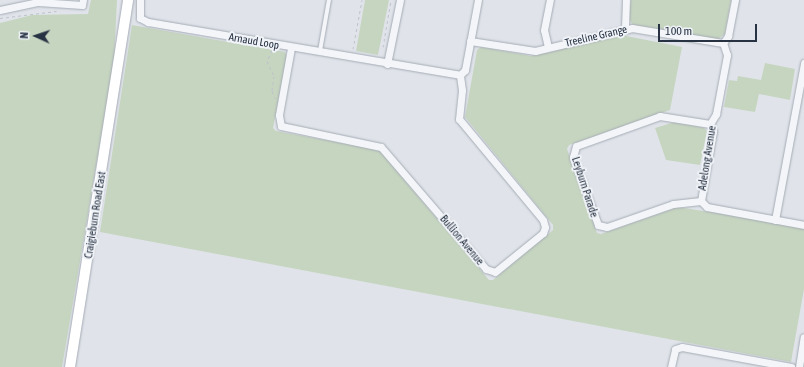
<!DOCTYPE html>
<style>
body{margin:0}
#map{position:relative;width:804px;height:367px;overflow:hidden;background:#e0e4ea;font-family:"Asap Condensed",sans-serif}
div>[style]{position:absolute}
.green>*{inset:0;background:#c6d5c0}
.path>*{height:1px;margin-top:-0.5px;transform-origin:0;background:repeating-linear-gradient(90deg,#bec2c9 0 3px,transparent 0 6px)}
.roads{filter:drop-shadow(0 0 1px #a5abb5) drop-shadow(0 0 1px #a5abb5)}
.lane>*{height:3.5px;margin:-1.75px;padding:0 1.75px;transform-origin:1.75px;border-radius:1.75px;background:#f3f5f8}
.street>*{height:7px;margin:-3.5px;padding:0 3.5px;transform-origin:3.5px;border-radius:3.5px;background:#f3f5f8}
.secondary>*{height:10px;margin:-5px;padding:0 5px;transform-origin:5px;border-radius:5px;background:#fff}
span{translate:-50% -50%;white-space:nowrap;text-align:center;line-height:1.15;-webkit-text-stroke:4px #f0f3f7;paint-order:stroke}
.street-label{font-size:11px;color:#273243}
.north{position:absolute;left:16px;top:16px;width:40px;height:40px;-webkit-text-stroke:3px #f0f3f7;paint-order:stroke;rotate:273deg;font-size:11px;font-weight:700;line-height:16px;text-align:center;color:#273243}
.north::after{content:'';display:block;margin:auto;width:14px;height:18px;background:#273243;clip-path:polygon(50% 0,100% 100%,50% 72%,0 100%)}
.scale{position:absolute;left:658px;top:24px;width:99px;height:18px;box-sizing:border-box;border:2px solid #273243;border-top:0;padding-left:5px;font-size:12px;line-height:14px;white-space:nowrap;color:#273243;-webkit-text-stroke:3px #f0f3f7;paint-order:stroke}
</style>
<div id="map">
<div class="green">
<div style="clip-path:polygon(91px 0,117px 0,114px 60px,62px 367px,0 367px,0 23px,32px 15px,88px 14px)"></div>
<div style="clip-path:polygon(365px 0,389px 0,378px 55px,356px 51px)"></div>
<div style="clip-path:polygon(631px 0,731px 0,725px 34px,717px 40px,633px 25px,628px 18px)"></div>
<div style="clip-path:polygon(132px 25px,285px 52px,287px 56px,273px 128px,276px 131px,379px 150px,489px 280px,493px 280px,553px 230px,553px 225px,465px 117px,477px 50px,481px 47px,531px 56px,616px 34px,682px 47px,670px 110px,569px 145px,567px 149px,597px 233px,601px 234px,678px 207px,804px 227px,804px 289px,791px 362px,100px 232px)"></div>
<div style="clip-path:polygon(765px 63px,795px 69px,790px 100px,759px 94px,755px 112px,724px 107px,729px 80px,737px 81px,738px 76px,761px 80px)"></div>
<div style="clip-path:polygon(675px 122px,704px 128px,707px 131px,700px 165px,666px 160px,655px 128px)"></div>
</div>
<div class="path">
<div style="left:0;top:18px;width:57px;rotate:-7deg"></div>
<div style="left:383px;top:47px;width:48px;rotate:-80.3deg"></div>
<div style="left:353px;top:49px;width:50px;rotate:-79.6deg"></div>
<div style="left:272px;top:50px;width:12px;rotate:114deg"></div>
<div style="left:267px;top:61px;width:17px;rotate:65deg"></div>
<div style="left:274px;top:76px;width:15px;rotate:98deg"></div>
<div style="left:272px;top:91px;width:8px;rotate:67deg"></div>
</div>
<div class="roads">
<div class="lane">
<div style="left:320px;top:51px;width:52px;rotate:-80deg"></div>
</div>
<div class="street">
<div style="left:140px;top:0;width:18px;rotate:90deg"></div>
<div style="left:140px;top:18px;width:9px;rotate:27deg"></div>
<div style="left:148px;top:22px;width:316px;rotate:9.6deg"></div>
<div style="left:0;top:10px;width:39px;rotate:-12deg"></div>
<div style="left:38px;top:2px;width:44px;rotate:3.9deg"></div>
<div style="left:82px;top:5px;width:5px;rotate:-79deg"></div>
<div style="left:625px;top:28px;width:28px;rotate:-88deg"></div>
<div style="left:470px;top:41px;width:66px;rotate:8.7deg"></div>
<div style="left:535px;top:51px;width:100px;rotate:-13.3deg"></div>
<div style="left:632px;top:28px;width:92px;rotate:9.4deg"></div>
<div style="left:723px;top:43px;width:9px;rotate:-54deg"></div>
<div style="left:728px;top:36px;width:37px;rotate:-79deg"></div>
<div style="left:548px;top:47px;width:17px;rotate:-103deg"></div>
<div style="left:544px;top:30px;width:31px;rotate:-79deg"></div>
<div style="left:291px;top:48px;width:68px;rotate:100.2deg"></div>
<div style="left:279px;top:115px;width:11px;rotate:80deg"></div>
<div style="left:281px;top:126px;width:102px;rotate:11.9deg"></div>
<div style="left:381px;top:147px;width:161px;rotate:49.3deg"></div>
<div style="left:486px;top:269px;width:9px;rotate:18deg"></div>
<div style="left:495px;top:272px;width:62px;rotate:-39.1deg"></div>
<div style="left:543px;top:233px;width:6px;rotate:-72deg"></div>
<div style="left:545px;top:227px;width:7px;rotate:-106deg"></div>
<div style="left:543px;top:220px;width:131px;rotate:-129.7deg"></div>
<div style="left:459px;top:119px;width:29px;rotate:-84deg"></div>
<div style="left:462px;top:90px;width:15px;rotate:-98deg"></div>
<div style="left:460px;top:75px;width:7px;rotate:-45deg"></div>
<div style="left:465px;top:70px;width:71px;rotate:-79.5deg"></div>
<div style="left:387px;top:64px;width:65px;rotate:-78.5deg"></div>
<div style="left:710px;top:124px;width:51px;rotate:-170.9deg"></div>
<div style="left:660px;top:116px;width:89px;rotate:160.3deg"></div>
<div style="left:576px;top:146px;width:11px;rotate:105deg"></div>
<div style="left:573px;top:157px;width:72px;rotate:69.8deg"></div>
<div style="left:598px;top:225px;width:9px;rotate:13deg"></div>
<div style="left:607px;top:227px;width:70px;rotate:-19.2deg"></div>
<div style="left:673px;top:204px;width:28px;rotate:-6deg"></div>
<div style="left:701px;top:201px;width:8px;rotate:45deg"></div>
<div style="left:707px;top:207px;width:99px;rotate:10.5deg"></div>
<div style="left:701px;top:201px;width:71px;rotate:-80.3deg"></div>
<div style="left:713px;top:131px;width:8px;rotate:-113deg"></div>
<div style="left:710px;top:124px;width:12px;rotate:-59deg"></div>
<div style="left:716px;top:114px;width:60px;rotate:-79.4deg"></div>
<div style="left:727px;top:55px;width:13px;rotate:-108deg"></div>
<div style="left:775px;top:220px;width:160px;rotate:-79.5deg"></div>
<div style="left:671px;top:367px;width:18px;rotate:-77deg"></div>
<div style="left:675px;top:349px;width:7px;rotate:-16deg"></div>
<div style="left:682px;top:347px;width:111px;rotate:10.4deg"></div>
<div style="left:799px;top:367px;width:30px;rotate:-81deg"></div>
</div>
<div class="secondary">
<div style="left:70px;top:367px;width:372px;rotate:-81deg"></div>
</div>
</div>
<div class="street-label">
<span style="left:596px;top:36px;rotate:-13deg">Treeline Grange</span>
<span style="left:254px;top:41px;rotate:10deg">Arnaud Loop</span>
<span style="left:707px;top:158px;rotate:-81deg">Adelong Avenue</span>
<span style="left:585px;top:187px;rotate:72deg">Leyburn Parade</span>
<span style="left:95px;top:215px;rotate:-81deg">Craigieburn Road East</span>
<span style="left:462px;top:240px;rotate:50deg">Bullion Avenue</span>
</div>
<div class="north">N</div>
<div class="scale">100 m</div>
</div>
